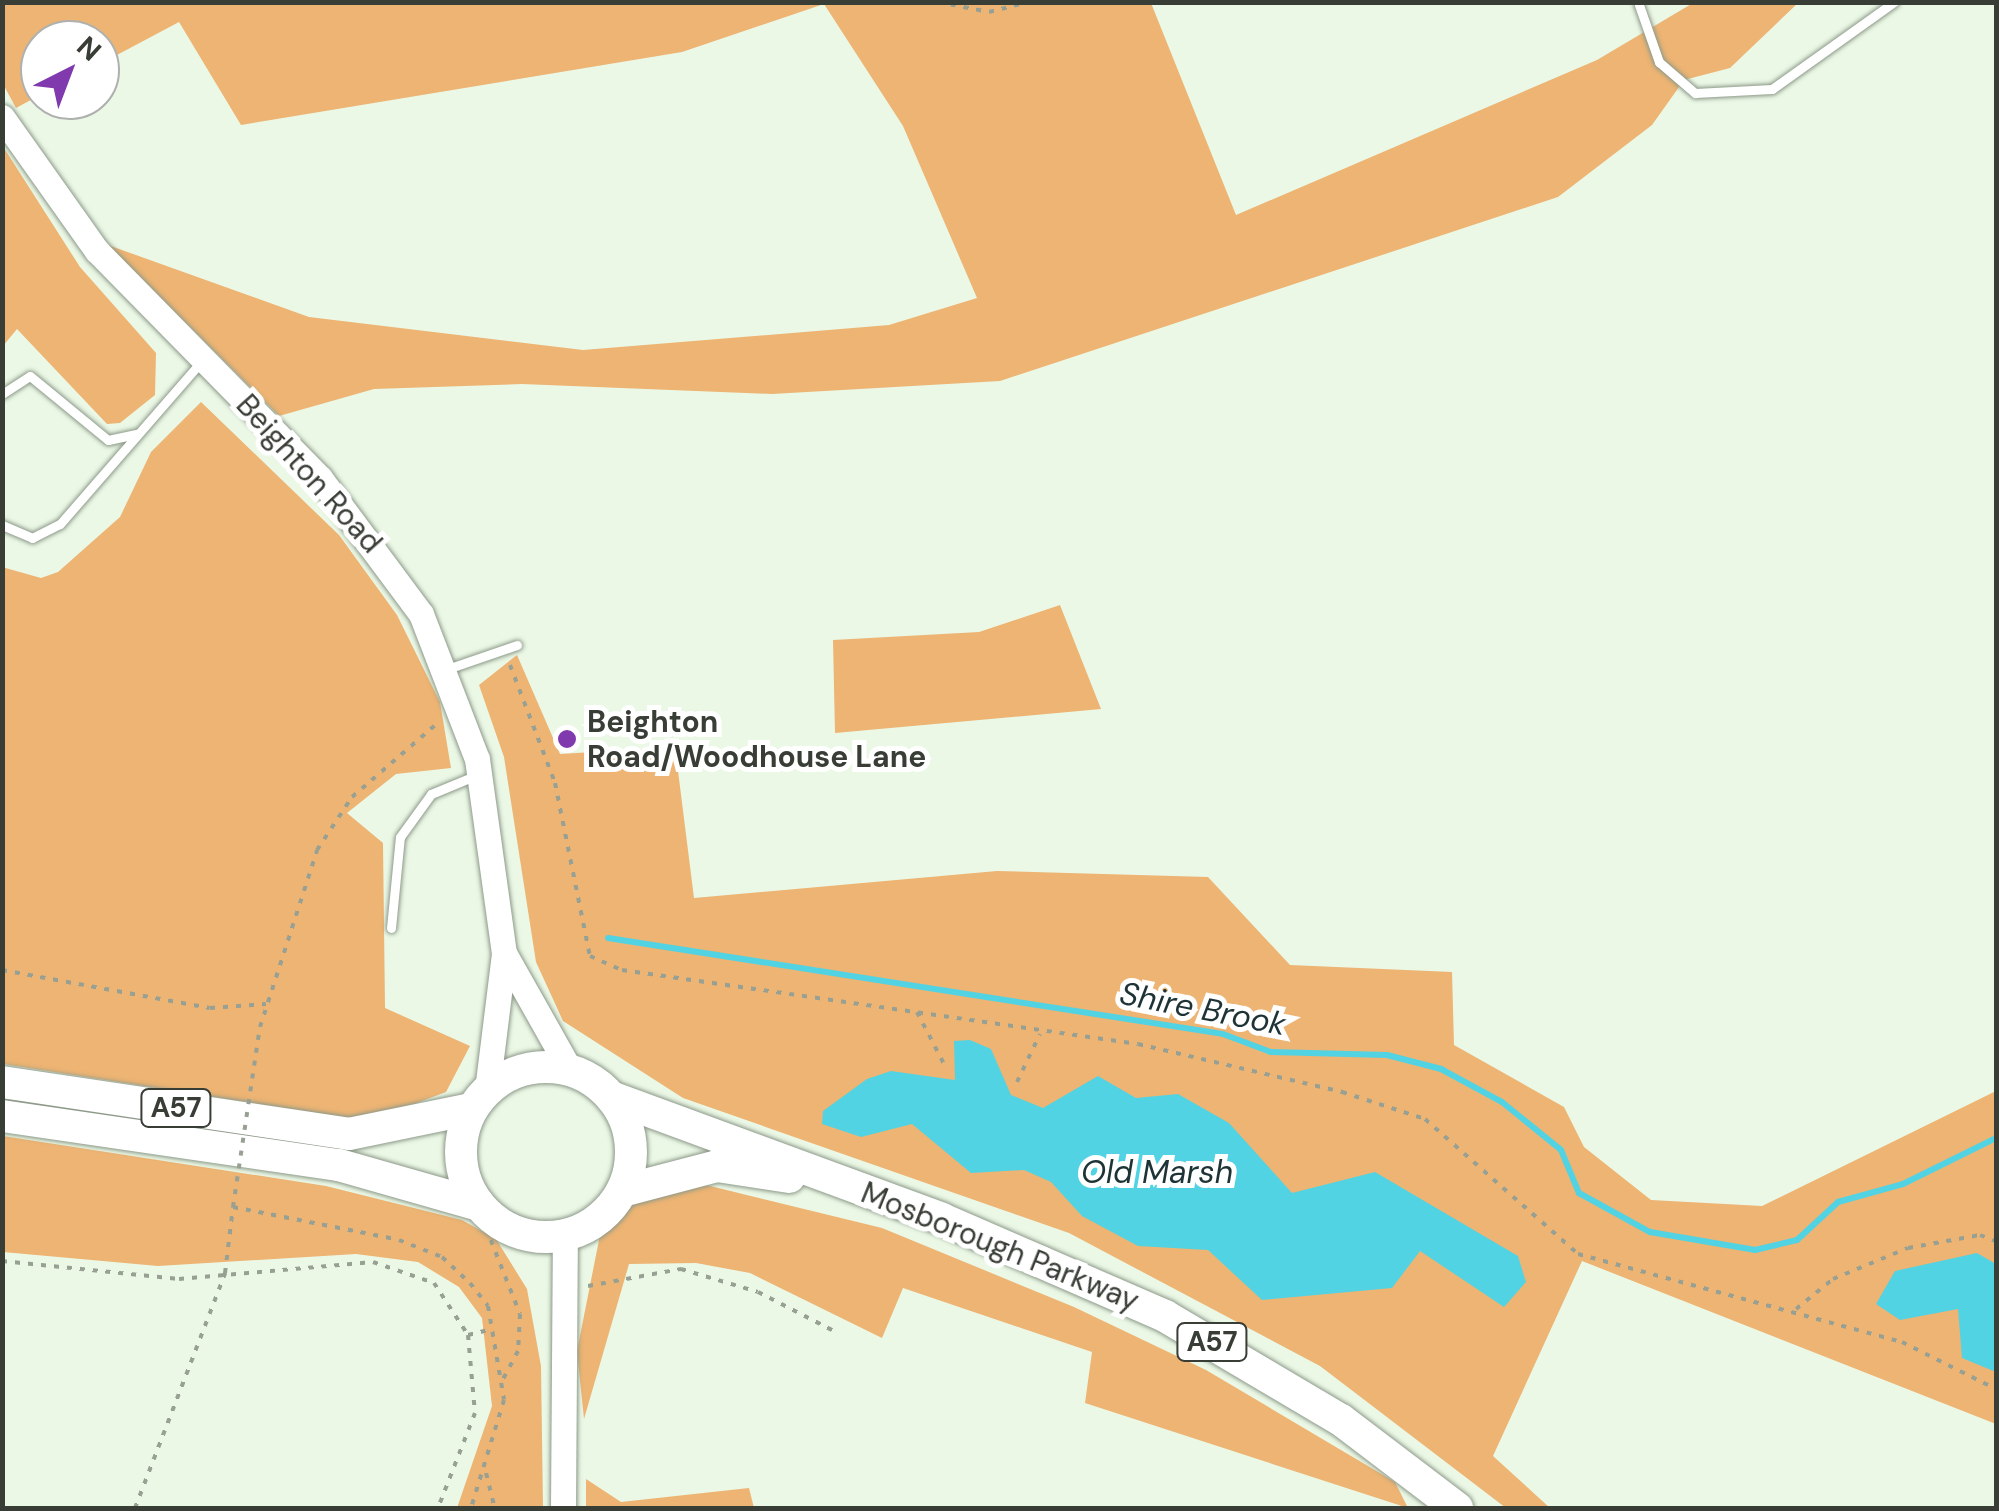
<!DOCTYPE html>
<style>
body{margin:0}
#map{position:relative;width:1999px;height:1511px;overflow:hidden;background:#ebf8e6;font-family:"DM Sans",sans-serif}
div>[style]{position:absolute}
.green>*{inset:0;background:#edb473}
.water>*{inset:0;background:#51d3e3}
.stream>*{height:6px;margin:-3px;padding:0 3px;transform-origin:3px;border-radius:3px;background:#51d3e3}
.path>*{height:4px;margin-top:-2px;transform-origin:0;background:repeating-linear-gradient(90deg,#97a093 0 5px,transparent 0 13px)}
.roads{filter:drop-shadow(0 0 2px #8d9989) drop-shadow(0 0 2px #8d9989)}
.lane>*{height:9px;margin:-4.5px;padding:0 4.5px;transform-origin:4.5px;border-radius:4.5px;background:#fff}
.secondary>*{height:25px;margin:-12.5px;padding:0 12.5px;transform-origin:12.5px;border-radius:12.5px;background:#fff}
.highway>*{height:32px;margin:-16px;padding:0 16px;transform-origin:16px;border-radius:16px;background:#fff}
.highway>.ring{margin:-16px;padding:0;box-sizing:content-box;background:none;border:32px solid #fff;border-radius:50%}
.path-bridge>*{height:4px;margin-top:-2px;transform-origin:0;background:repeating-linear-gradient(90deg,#97a093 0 5px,transparent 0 13px)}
.dots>*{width:28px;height:28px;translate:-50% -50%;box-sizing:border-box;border:5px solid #fff;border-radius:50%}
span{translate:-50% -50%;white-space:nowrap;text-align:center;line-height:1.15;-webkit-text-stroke:10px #fff;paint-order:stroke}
.shield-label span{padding:2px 8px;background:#fff;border:2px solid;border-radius:8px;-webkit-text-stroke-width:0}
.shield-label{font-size:28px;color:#383d36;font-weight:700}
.street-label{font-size:30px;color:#383d36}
.poi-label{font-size:30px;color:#383d36;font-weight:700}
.left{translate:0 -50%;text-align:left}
.water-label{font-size:32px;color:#1d3336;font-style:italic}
.frame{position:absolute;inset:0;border:5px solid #383d36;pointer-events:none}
.north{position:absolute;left:20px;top:20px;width:100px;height:100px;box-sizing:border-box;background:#fff;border:2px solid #afb1af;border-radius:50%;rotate:42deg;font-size:28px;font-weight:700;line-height:40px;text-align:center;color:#383d36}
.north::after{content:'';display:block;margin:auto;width:35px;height:45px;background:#803aad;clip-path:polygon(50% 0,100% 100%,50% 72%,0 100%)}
</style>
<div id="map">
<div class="green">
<div style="clip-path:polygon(2px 3px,1151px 3px,1236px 215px,1597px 60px,1693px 3px,1798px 3px,1730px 68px,1684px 80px,1652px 125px,1558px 197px,1000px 381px,772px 394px,522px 384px,374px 389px,279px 416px,108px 245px,309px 317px,583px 350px,889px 325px,977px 298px,903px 126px,824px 4px,682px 52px,241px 125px,179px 22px,100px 64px,100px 40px,40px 40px,40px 95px,16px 108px,3px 84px)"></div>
<div style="clip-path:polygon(2px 145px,80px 267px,156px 353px,155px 395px,120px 423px,107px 424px,17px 329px,3px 346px)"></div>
<div style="clip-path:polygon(201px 402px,339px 535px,397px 615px,440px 702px,451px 768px,396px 774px,347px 813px,383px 843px,385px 1008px,470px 1046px,446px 1092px,414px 1104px,355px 1119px,3px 1064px,2px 567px,41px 578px,58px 572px,120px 517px,151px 452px)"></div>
<div style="clip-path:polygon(1060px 605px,1101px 709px,835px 733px,833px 640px,979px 632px)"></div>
<div style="clip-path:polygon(517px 655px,560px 754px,675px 747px,694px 898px,997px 871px,1208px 877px,1290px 965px,1452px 972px,1454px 1045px,1564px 1107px,1584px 1147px,1651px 1200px,1762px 1206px,1996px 1091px,1996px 1424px,1582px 1261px,1493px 1456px,1550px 1508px,1506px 1508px,1320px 1366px,1069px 1233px,683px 1098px,563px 1021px,536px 962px,504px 757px,479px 685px)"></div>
<div style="clip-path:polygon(3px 1136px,326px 1186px,462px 1220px,496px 1239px,527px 1289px,541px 1366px,543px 1508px,457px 1508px,492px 1406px,482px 1318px,459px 1287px,418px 1262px,356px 1254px,158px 1266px,3px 1252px)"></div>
<div style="clip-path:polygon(694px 1182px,882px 1228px,1074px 1307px,1206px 1370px,1395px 1482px,1408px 1508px,1085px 1403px,1092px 1352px,903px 1288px,882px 1338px,750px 1273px,696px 1263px,629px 1264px,584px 1419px,577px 1351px,600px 1235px,626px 1203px)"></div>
<div style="clip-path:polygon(586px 1479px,621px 1502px,749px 1488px,754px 1508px,586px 1508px)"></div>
</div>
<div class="water">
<div style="clip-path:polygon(970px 1040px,991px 1049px,1011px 1095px,1043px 1108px,1098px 1076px,1136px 1098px,1178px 1094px,1229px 1123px,1292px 1193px,1375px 1172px,1518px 1256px,1526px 1282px,1504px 1307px,1420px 1251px,1392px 1288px,1262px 1300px,1208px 1250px,1138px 1246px,1082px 1216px,1051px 1182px,1024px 1170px,971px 1173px,912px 1124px,861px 1137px,822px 1124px,823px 1111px,867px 1079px,891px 1071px,955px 1080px,954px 1041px)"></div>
<div style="clip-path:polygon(1977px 1253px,1996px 1264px,1996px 1372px,1962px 1358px,1958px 1309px,1900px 1320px,1876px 1304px,1895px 1271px)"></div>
</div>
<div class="stream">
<div style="left:608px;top:938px;width:622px;rotate:8.87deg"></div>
<div style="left:1223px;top:1034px;width:51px;rotate:20.6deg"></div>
<div style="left:1271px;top:1052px;width:116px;rotate:1.5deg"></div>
<div style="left:1387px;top:1055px;width:56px;rotate:14.5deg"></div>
<div style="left:1441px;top:1069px;width:69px;rotate:28.4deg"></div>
<div style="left:1502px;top:1102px;width:76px;rotate:39.1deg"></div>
<div style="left:1561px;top:1150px;width:47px;rotate:67.3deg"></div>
<div style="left:1579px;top:1193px;width:81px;rotate:28.8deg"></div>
<div style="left:1650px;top:1232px;width:107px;rotate:9.7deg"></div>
<div style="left:1755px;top:1250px;width:43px;rotate:-13.4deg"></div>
<div style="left:1797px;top:1240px;width:56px;rotate:-42.8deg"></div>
<div style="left:1838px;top:1202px;width:67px;rotate:-15.5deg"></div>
<div style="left:1903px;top:1184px;width:104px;rotate:-26.3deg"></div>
</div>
<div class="path">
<div style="left:938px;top:2px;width:52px;rotate:11.1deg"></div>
<div style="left:989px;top:12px;width:41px;rotate:-14deg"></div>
<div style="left:510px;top:665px;width:126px;rotate:69.1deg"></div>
<div style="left:555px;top:783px;width:177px;rotate:78.6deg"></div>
<div style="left:590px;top:956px;width:35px;rotate:24deg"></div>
<div style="left:622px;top:970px;width:521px;rotate:8.16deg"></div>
<div style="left:1138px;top:1044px;width:210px;rotate:13.2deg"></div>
<div style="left:1342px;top:1092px;width:87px;rotate:18deg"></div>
<div style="left:1425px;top:1119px;width:204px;rotate:41.4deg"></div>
<div style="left:1578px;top:1254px;width:336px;rotate:15.2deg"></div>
<div style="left:1902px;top:1342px;width:105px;rotate:26.6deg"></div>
<div style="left:2px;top:970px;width:211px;rotate:10.4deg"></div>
<div style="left:210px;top:1008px;width:56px;rotate:-4.1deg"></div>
<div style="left:917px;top:1012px;width:63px;rotate:62.6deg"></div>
<div style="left:260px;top:1027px;width:186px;rotate:-72.1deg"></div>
<div style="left:317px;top:850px;width:64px;rotate:-56.6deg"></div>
<div style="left:352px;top:797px;width:115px;rotate:-40.8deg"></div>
<div style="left:1017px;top:1082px;width:53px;rotate:-64.4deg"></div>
<div style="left:486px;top:1228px;width:92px;rotate:68.4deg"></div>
<div style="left:520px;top:1314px;width:37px;rotate:93deg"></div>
<div style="left:518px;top:1351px;width:36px;rotate:118deg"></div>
<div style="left:2px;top:1261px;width:178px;rotate:5.8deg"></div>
<div style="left:179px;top:1279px;width:195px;rotate:-5deg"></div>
<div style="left:373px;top:1262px;width:65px;rotate:19deg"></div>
<div style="left:434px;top:1283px;width:62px;rotate:56.8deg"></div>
<div style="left:468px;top:1335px;width:78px;rotate:84.9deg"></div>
<div style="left:475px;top:1413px;width:102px;rotate:111.3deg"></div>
<div style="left:588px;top:1286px;width:95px;rotate:-10.4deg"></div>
<div style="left:681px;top:1269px;width:80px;rotate:16.6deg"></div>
<div style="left:758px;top:1292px;width:85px;rotate:27.2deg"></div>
<div style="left:1796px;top:1309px;width:48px;rotate:-39deg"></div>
<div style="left:1833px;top:1279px;width:81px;rotate:-22.5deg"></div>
<div style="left:1908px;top:1248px;width:73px;rotate:-10.2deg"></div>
<div style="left:1980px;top:1235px;width:17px;rotate:21deg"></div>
<div style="left:468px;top:1335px;width:25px;rotate:-14deg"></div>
<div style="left:486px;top:1473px;width:36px;rotate:76deg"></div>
<div style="left:135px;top:1508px;width:252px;rotate:-69deg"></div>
<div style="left:225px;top:1273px;width:66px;rotate:-83.1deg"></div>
<div style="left:233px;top:1207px;width:169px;rotate:11.2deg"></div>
<div style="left:399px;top:1240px;width:46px;rotate:21.6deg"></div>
<div style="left:442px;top:1257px;width:38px;rotate:43deg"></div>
<div style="left:470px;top:1283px;width:29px;rotate:52deg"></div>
<div style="left:488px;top:1306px;width:95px;rotate:80.3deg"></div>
<div style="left:504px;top:1400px;width:113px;rotate:107deg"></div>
</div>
<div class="roads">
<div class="lane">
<div style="left:1638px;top:2px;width:64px;rotate:70.7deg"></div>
<div style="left:1659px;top:62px;width:48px;rotate:40.7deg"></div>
<div style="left:1695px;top:93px;width:77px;rotate:-3deg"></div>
<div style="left:1772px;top:89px;width:150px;rotate:-35.5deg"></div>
<div style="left:2px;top:394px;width:33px;rotate:-33deg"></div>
<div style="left:30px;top:376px;width:101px;rotate:39.4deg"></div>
<div style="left:108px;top:440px;width:30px;rotate:-12deg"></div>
<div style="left:2px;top:525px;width:33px;rotate:23deg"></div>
<div style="left:32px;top:538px;width:31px;rotate:-27deg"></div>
<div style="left:60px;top:524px;width:215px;rotate:-49deg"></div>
<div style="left:447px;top:669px;width:74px;rotate:-18.9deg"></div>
<div style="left:391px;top:928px;width:91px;rotate:-84.4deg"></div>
<div style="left:400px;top:837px;width:53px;rotate:-54.2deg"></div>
<div style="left:431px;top:794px;width:50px;rotate:-22.4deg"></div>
</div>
<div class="secondary">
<div style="left:2px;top:117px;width:164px;rotate:54.7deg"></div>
<div style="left:97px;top:251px;width:318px;rotate:45.5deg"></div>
<div style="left:320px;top:478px;width:169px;rotate:53.4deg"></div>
<div style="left:421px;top:614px;width:155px;rotate:68.9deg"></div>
<div style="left:477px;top:759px;width:196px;rotate:82.1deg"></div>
<div style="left:504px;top:953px;width:134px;rotate:60.6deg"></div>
<div style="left:487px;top:1090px;width:138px;rotate:-82.9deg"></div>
<div style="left:563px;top:1508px;width:272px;rotate:-89.6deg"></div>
</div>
<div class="highway">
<div class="ring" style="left:461px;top:1067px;width:138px;height:138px"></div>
<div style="left:2px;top:1082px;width:351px;rotate:8.5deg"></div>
<div style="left:349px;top:1134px;width:125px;rotate:-11.6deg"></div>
<div style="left:611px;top:1097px;width:353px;rotate:20.2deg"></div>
<div style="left:942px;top:1219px;width:243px;rotate:23.5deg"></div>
<div style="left:1165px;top:1316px;width:204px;rotate:30.6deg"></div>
<div style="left:1341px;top:1420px;width:146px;rotate:37.2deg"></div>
<div style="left:2px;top:1116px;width:341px;rotate:8.3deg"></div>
<div style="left:339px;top:1165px;width:146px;rotate:15.9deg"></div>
<div style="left:622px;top:1191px;width:98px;rotate:-14.7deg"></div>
<div style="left:717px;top:1166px;width:73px;rotate:8.7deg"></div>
</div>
</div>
<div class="path-bridge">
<div style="left:233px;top:1207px;width:182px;rotate:-81.5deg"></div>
</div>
<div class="dots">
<div style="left:567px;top:739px;background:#803aad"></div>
</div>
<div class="shield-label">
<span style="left:176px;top:1108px">A57</span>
<span style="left:1212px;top:1342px">A57</span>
</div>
<div class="street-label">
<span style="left:309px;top:474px;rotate:48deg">Beighton Road</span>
<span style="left:1000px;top:1247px;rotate:22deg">Mosborough Parkway</span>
</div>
<div class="poi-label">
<span class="left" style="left:587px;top:739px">Beighton<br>Road/Woodhouse Lane</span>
</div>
<div class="water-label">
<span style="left:1203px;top:1009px;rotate:11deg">Shire Brook</span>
<span style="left:1157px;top:1172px">Old Marsh</span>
</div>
<div class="frame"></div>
<div class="north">N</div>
</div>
